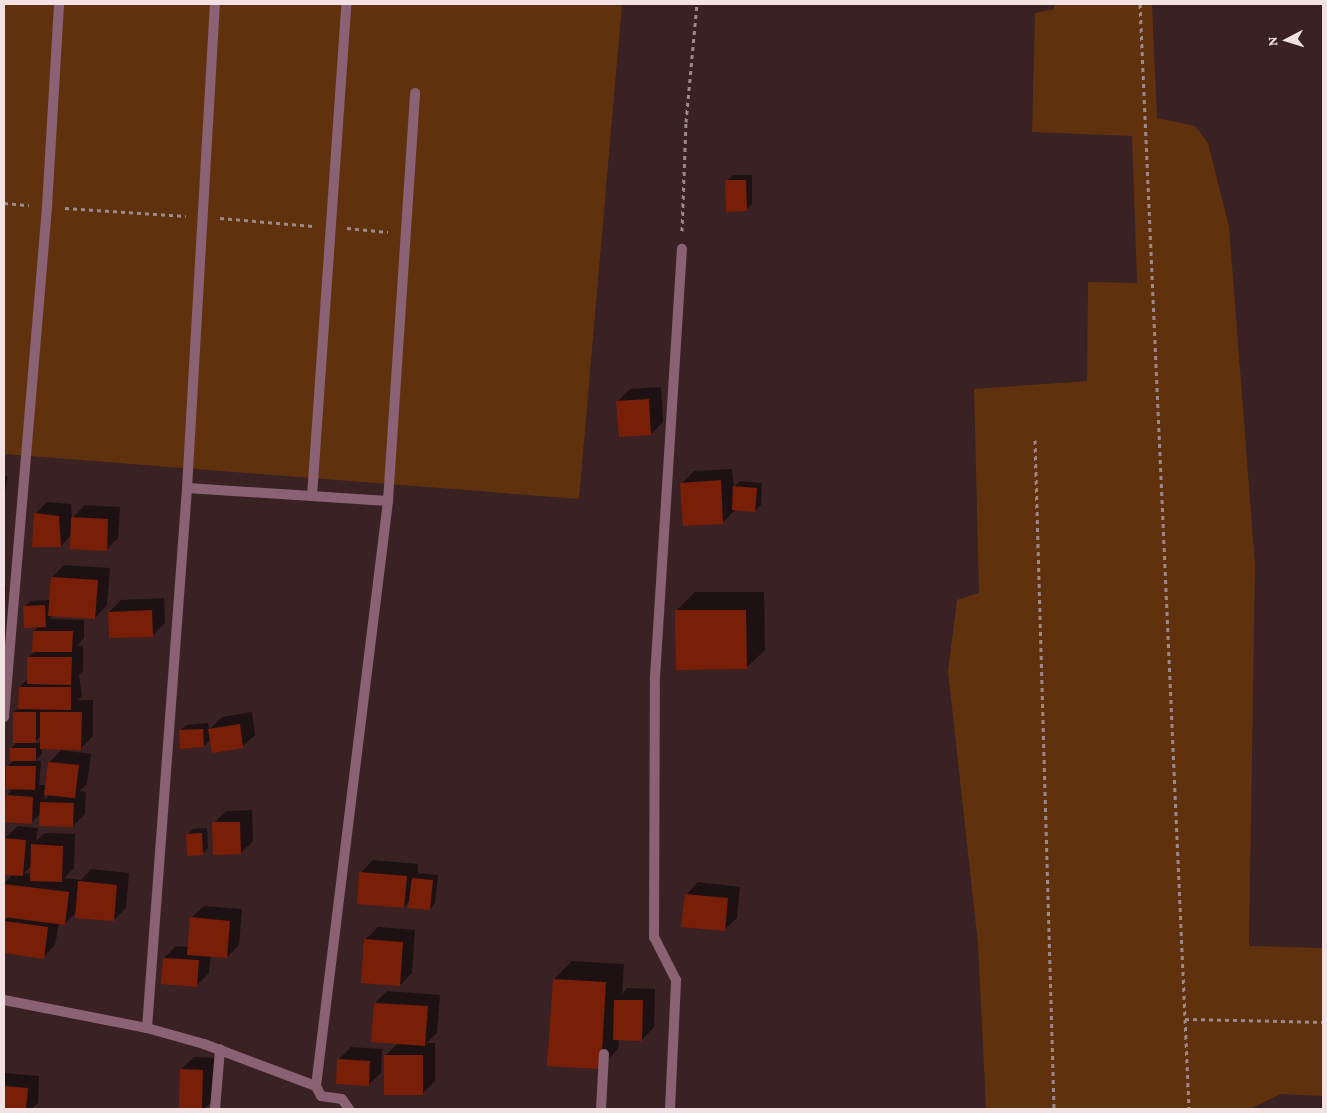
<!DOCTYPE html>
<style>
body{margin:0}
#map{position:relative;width:1327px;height:1113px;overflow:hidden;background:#392124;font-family:"Crimson Pro",serif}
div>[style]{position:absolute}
.green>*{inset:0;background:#5f320d}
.shadow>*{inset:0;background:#0007}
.building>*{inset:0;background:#791f08}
.path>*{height:3px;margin-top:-1.5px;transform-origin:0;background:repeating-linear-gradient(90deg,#9d898b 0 4px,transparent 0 8px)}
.street>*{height:10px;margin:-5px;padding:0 5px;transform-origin:5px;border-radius:5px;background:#8a6273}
span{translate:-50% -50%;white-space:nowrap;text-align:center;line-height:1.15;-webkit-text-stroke:4px #392124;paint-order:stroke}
.frame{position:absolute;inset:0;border:5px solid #f3e2e3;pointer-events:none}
.north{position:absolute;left:1262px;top:15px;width:50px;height:50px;-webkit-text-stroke:4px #392124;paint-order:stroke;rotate:265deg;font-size:14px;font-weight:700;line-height:20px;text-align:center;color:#f3e2e3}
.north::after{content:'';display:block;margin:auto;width:18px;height:22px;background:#f3e2e3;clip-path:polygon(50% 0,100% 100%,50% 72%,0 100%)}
</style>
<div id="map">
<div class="green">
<div style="clip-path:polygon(4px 4px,622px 4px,579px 499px,4px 454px)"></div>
<div style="clip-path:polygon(1054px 4px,1152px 4px,1157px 118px,1195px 126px,1208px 143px,1229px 226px,1255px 565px,1249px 946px,1323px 948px,1323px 1096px,1281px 1094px,1250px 1109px,986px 1109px,978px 944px,948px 671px,957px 600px,979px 593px,974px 389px,1087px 381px,1088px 282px,1137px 283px,1132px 136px,1032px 132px,1035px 13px,1054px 9px)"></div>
</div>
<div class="shadow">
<div style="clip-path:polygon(733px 175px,752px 175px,752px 204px,746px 210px,727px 181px)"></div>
<div style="clip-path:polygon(661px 387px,663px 422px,651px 434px,618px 401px,630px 389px)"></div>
<div style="clip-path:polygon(732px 469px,734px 487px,740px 481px,762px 483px,761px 505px,755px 511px,735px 510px,723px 522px,681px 484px,694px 471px)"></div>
<div style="clip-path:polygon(4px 476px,8px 476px,4px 497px)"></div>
<div style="clip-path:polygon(47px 502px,71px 504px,72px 518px,85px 505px,120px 507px,118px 538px,106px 550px,72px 534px,61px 546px,35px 514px)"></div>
<div style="clip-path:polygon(evenodd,64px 565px,110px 568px,107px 605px,95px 618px,51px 615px,51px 619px,84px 620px,84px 638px,77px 646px,83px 646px,83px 671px,79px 675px,82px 696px,78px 700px,93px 700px,93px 736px,81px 748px,42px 748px,42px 754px,35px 761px,41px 761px,39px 785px,46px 785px,49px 763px,61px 750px,91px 754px,87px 784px,80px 791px,86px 792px,85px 814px,73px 826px,41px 813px,31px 823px,7px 795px,14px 788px,8px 766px,14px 760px,11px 748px,18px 741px,14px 712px,20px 707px,20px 687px,28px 679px,28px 658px,34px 652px,34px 631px,39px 626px,24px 607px,30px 601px,50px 600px,52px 577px,64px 565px,41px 736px,41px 743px,34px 743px,41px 736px,64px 565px,45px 794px,50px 794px,44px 800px,45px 794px)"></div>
<div style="clip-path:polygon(4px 586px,6px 586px,4px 619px)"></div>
<div style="clip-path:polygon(695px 592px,764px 592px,765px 650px,746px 668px,676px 611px)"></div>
<div style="clip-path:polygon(164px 598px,165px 623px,153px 635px,109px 612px,121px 600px)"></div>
<div style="clip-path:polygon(252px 712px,255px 735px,242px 747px,211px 739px,204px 746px,180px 731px,186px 725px,208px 723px,209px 730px,222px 717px)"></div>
<div style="clip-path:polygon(252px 810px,253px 841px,241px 853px,214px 823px,226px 811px)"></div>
<div style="clip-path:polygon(evenodd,18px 826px,38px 828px,36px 841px,45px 833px,75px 834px,74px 868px,64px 878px,81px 880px,91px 869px,129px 873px,126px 908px,114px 920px,76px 912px,65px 924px,59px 923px,55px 945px,43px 957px,4px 951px,4px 921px,8px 917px,4px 916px,4px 884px,13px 874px,4px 873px,5px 838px,18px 826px,32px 865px,32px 874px,24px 873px,32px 865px)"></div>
<div style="clip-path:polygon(207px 828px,208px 848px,203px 853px,187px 835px,193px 829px)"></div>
<div style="clip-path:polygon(373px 860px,418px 864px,418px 873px,438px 875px,435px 903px,430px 909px,410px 900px,404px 907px,361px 872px)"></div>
<div style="clip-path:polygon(698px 882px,740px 887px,737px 918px,724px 930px,686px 895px)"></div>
<div style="clip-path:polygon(204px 906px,242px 909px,239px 945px,227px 957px,211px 955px,209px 973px,197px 985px,164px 958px,176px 946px,189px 947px,191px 918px)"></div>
<div style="clip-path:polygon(378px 927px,415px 930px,412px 973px,400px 985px,365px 940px)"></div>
<div style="clip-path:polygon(572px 961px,624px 964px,622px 994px,627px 988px,655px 989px,654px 1027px,642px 1040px,619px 1039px,618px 1049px,600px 1068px,554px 979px)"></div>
<div style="clip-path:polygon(387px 991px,440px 995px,437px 1033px,426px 1043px,435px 1043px,435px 1081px,423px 1093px,385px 1056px,398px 1043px,375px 1003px)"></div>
<div style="clip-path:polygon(351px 1047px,382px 1049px,381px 1073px,368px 1085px,339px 1059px)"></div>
<div style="clip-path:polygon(194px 1057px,215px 1058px,213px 1100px,204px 1109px,180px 1109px,181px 1069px)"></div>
<div style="clip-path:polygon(4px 1073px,39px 1076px,38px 1103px,31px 1109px,4px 1109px)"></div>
</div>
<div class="building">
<div style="clip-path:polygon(725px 180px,746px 180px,747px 211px,726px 212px)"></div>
<div style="clip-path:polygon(649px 399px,651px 435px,619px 437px,616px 401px)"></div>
<div style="clip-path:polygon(721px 480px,723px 524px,683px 526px,680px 483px)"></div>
<div style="clip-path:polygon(733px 486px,757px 488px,755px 512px,732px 510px)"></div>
<div style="clip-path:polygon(34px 513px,59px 516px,61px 547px,32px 547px)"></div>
<div style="clip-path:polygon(71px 517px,108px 519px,107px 551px,70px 549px)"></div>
<div style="clip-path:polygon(51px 577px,98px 580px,95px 619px,48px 616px)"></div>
<div style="clip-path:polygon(45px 605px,46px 627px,24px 628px,23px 606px)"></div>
<div style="clip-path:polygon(152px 610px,153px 637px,109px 638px,108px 612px)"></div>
<div style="clip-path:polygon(675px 610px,746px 610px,747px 669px,676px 670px)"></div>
<div style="clip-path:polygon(33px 631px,73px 631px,72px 652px,32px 652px)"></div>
<div style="clip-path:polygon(27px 657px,72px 657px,71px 685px,27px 684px)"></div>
<div style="clip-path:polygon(19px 687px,71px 687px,71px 710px,18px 709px)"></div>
<div style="clip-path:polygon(13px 712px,36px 712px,36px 743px,13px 743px)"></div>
<div style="clip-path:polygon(40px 712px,82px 712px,81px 750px,40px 749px)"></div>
<div style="clip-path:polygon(240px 724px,243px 748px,212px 753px,208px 729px)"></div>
<div style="clip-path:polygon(203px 729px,204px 747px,180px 749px,179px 730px)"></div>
<div style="clip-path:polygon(10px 748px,36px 748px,36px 761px,10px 761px)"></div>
<div style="clip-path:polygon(48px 762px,79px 765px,75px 798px,44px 795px)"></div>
<div style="clip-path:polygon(6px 766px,36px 766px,35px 790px,6px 789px)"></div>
<div style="clip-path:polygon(6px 795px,33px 797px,32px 824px,4px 822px)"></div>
<div style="clip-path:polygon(40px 802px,74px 803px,73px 827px,39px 826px)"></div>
<div style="clip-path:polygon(212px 822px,240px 822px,241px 854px,213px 855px)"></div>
<div style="clip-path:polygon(202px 833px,203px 855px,187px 856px,186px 834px)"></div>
<div style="clip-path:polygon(4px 838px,26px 840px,23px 876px,4px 875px)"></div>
<div style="clip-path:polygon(31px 844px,63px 846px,62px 882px,30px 881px)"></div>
<div style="clip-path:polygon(359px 872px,407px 876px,404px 908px,357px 904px)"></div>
<div style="clip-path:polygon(412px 878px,433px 880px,430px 910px,408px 908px)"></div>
<div style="clip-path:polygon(78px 881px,117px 885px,114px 921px,75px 918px)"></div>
<div style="clip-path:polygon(4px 884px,69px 892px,65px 925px,4px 917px)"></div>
<div style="clip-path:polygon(685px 894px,728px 898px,725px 931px,681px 927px)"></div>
<div style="clip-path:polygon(190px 917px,230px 921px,227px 958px,187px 955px)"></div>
<div style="clip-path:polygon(4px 921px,48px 927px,44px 959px,4px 953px)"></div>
<div style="clip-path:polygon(364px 939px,403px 942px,400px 986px,361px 983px)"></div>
<div style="clip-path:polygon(163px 958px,199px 960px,197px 987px,161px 984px)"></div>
<div style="clip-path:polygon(553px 979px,606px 982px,601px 1069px,547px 1066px)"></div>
<div style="clip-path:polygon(614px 1000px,643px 1000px,642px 1041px,613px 1040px)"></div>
<div style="clip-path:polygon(374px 1003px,428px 1006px,425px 1046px,371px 1042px)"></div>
<div style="clip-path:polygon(384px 1055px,423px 1055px,423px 1095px,384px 1095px)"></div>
<div style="clip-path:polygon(337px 1059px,370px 1061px,369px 1086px,336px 1084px)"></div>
<div style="clip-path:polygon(180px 1069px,203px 1070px,202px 1109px,179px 1109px)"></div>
<div style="clip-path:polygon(4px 1086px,28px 1088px,26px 1109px,4px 1109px)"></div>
</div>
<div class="path">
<div style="left:1140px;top:4px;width:1106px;rotate:87.46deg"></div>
<div style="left:4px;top:203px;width:25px;rotate:5deg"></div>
<div style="left:65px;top:208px;width:121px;rotate:3.8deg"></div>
<div style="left:220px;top:218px;width:93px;rotate:4.9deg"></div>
<div style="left:347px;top:228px;width:41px;rotate:5.6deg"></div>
<div style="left:682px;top:231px;width:109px;rotate:-87.9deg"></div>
<div style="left:686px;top:122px;width:119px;rotate:-84.7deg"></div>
<div style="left:1035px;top:440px;width:669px;rotate:88.37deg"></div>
<div style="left:1185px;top:1019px;width:138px;rotate:1.2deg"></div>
</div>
<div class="street">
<div style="left:187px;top:488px;width:201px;rotate:3.7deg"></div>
<div style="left:312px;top:496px;width:493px;rotate:-86deg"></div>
<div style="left:4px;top:717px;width:512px;rotate:-85.18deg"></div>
<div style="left:47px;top:207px;width:203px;rotate:-86.6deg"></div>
<div style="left:4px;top:1000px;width:146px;rotate:11.1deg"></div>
<div style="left:147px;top:1028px;width:59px;rotate:15.7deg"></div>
<div style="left:204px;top:1044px;width:120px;rotate:20.6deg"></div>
<div style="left:147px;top:1028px;width:541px;rotate:-85.76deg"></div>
<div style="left:187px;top:488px;width:485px;rotate:-86.7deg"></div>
<div style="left:215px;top:1109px;width:60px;rotate:-85.2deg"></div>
<div style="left:349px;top:1109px;width:12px;rotate:-125deg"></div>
<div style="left:342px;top:1099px;width:21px;rotate:-172deg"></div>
<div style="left:321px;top:1096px;width:11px;rotate:-117deg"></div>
<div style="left:316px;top:1086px;width:589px;rotate:-82.98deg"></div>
<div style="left:388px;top:501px;width:409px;rotate:-86.2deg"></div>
<div style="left:601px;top:1109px;width:55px;rotate:-86.9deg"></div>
<div style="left:670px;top:1109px;width:129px;rotate:-87.3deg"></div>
<div style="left:676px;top:980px;width:48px;rotate:-117.1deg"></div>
<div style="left:654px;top:937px;width:260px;rotate:-89.8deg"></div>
<div style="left:655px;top:677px;width:429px;rotate:-86.4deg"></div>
</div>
<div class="frame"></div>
<div class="north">N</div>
</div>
